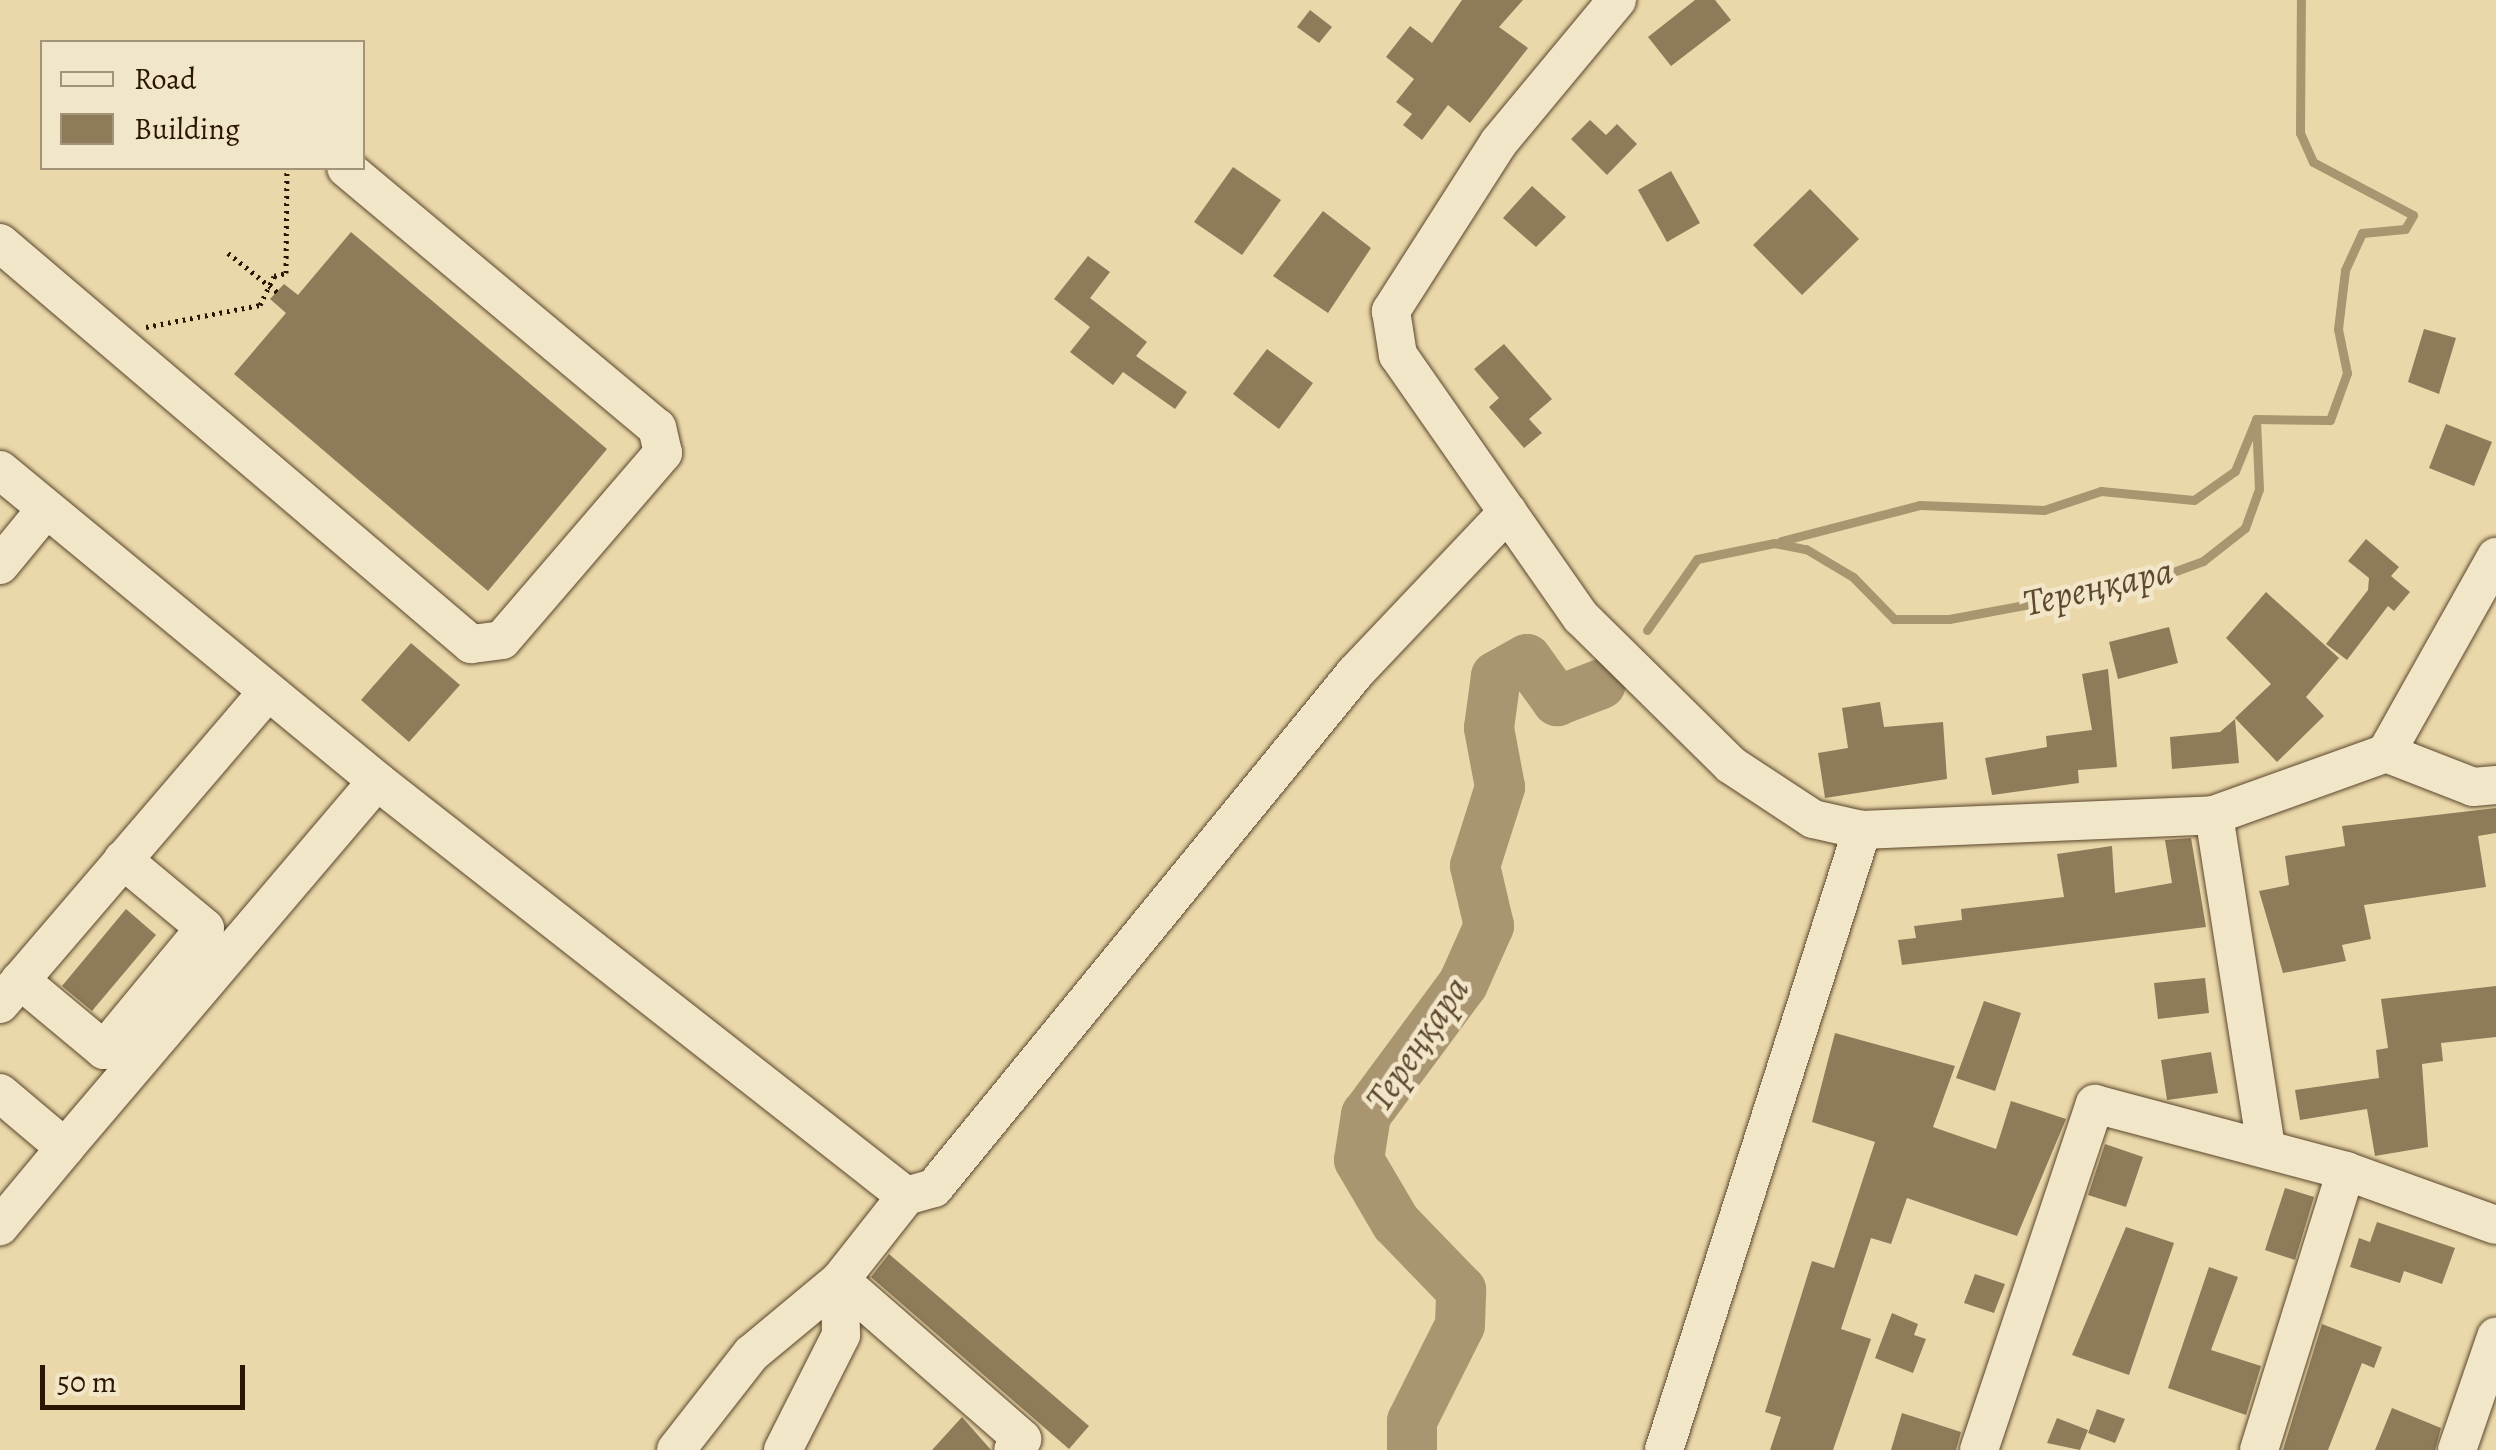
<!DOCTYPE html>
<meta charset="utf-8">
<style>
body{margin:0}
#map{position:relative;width:2496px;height:1450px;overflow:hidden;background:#ebd8aa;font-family:Alegreya,serif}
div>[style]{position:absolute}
.stream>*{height:9px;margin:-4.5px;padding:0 4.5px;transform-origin:4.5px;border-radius:4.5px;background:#a99671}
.river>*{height:50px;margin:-25px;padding:0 25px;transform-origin:25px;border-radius:25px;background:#a99671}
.building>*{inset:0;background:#8e7b59}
.path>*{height:5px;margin-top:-2.5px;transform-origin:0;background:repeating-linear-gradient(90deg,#2a1602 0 2.5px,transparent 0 7.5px)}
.roads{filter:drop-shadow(0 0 2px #5a462c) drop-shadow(0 0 2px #5a462c)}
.minor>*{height:38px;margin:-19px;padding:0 19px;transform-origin:19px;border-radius:19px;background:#f2e6c8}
span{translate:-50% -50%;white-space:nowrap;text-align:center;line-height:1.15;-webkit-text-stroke:9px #f2e6c8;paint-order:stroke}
.water-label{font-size:38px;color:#5d492e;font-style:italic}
.legend{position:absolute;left:40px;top:40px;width:325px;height:130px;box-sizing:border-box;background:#f2e6c8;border:2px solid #a29379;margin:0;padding:12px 18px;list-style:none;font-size:30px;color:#2a1602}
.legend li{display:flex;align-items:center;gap:20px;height:50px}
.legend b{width:50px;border:2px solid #a29379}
.scale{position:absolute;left:40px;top:1365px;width:205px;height:45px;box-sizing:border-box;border:5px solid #2a1602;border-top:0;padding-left:12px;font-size:30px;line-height:35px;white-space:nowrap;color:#2a1602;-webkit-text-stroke:8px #f2e6c8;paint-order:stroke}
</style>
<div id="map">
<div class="stream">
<div style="left:1781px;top:541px;width:144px;rotate:-14.5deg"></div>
<div style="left:1920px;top:505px;width:124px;rotate:2.3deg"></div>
<div style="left:2044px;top:510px;width:60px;rotate:-18.4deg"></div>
<div style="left:2101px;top:491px;width:93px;rotate:5.5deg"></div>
<div style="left:2194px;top:500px;width:50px;rotate:-35.3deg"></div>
<div style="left:2235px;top:471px;width:53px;rotate:-67.8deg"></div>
<div style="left:1647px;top:630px;width:87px;rotate:-54.8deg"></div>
<div style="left:1697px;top:559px;width:79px;rotate:-11.7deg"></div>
<div style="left:1774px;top:543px;width:33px;rotate:11deg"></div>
<div style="left:1806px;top:549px;width:55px;rotate:30.8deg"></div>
<div style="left:1853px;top:577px;width:59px;rotate:45.7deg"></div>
<div style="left:1894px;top:619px;width:55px"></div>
<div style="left:1949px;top:619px;width:197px;rotate:-10.5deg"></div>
<div style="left:2143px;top:583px;width:64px;rotate:-20.1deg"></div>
<div style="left:2203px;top:561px;width:53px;rotate:-38.2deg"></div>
<div style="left:2245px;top:528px;width:41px;rotate:-70.3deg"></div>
<div style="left:2259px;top:489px;width:70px;rotate:-92.5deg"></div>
<div style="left:2256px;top:419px;width:74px;rotate:0.8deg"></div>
<div style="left:2330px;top:420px;width:50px;rotate:-70.1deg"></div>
<div style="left:2347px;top:373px;width:45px;rotate:-101.6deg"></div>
<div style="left:2338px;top:329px;width:59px;rotate:-83.2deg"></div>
<div style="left:2345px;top:270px;width:41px;rotate:-65.3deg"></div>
<div style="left:2362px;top:233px;width:43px;rotate:-5.3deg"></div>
<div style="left:2405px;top:229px;width:16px;rotate:-60deg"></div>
<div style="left:2413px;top:215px;width:113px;rotate:-152.1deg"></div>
<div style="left:2313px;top:162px;width:32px;rotate:-114deg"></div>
<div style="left:2300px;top:133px;width:133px;rotate:-89.6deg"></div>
</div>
<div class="river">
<div style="left:1412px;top:1450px;width:29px;rotate:-90deg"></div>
<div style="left:1412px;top:1421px;width:107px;rotate:-63.4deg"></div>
<div style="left:1460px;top:1325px;width:35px;rotate:-88deg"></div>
<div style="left:1461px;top:1290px;width:93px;rotate:-134.1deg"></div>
<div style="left:1396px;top:1223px;width:73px;rotate:-120.4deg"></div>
<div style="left:1359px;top:1160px;width:46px;rotate:-81.2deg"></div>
<div style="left:1366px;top:1115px;width:163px;rotate:-53.5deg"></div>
<div style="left:1463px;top:984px;width:64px;rotate:-65.9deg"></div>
<div style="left:1489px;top:926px;width:62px;rotate:-103.1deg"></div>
<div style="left:1475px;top:866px;width:83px;rotate:-72.4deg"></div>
<div style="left:1500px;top:787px;width:60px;rotate:-100.6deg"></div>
<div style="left:1489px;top:728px;width:52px;rotate:-82.3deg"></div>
<div style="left:1496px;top:676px;width:35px;rotate:-29deg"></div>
<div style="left:1527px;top:659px;width:52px;rotate:54.5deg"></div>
<div style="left:1557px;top:701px;width:47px;rotate:-21.1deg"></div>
</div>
<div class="building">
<div style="clip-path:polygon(1462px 0,1523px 0,1499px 27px,1528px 48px,1470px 123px,1448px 105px,1422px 140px,1403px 125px,1412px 114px,1396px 102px,1414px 79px,1386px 57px,1410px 26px,1432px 43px)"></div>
<div style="clip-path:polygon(1695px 0,1715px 0,1731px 20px,1671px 66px,1648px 37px)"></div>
<div style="clip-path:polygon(1310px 10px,1332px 27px,1319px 43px,1297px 27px)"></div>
<div style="clip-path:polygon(1590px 120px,1606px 135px,1617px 124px,1637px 144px,1607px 175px,1571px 139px)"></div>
<div style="clip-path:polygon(1233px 167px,1281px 200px,1242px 255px,1194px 222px)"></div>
<div style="clip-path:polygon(1671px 171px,1700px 223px,1667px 242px,1638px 190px)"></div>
<div style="clip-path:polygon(1532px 186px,1566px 217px,1536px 247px,1503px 218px)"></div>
<div style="clip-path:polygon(1810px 189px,1859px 239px,1802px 295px,1753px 245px)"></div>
<div style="clip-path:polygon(1323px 211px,1371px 248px,1328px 313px,1273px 276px)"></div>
<div style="clip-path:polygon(351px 232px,607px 449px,488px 591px,234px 374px,286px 313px,270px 299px,284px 284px,298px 295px)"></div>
<div style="clip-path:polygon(1088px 256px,1110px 272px,1090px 298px,1147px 342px,1136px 356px,1187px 392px,1175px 409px,1123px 372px,1113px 385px,1070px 352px,1090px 327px,1054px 299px)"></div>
<div style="clip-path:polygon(2424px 329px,2456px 338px,2439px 394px,2408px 382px)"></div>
<div style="clip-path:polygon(1504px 344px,1552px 399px,1529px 419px,1542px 433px,1524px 448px,1489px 407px,1499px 398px,1474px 369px)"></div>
<div style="clip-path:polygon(1267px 349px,1313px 383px,1279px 429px,1233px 394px)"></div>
<div style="clip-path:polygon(2446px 424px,2492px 442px,2474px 486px,2429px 468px)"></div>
<div style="clip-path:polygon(2366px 539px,2399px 567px,2391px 576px,2410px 592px,2394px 611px,2388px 606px,2347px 660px,2326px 644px,2368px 590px,2369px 578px,2348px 561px)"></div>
<div style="clip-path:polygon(2266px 592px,2339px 658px,2306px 697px,2324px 716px,2277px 762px,2235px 718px,2271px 684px,2226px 638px)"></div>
<div style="clip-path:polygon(2169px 627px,2178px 663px,2118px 679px,2109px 642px)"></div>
<div style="clip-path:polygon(411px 643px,460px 685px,409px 742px,361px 700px)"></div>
<div style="clip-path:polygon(2108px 669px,2117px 767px,2078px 770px,2079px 783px,1992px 795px,1985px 758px,2047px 747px,2046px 736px,2092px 730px,2082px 674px)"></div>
<div style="clip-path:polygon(1880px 702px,1884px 727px,1943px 722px,1947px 779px,1825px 798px,1818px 753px,1848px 748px,1842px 708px)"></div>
<div style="clip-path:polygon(2235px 719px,2239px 763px,2172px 769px,2170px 737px,2220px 732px)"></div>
<div style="clip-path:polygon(2496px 808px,2496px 833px,2478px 836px,2486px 887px,2364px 905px,2371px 939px,2342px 945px,2346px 961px,2283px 973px,2259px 891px,2289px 885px,2285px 856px,2345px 846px,2342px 826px)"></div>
<div style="clip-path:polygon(2191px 838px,2206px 927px,1902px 965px,1898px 940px,1916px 938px,1914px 926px,1962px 920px,1961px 909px,2064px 897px,2057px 854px,2112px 846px,2115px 893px,2172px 883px,2165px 840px)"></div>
<div style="clip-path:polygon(126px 909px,156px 935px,92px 1011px,62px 986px)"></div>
<div style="clip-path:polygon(2205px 978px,2209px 1013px,2158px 1019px,2154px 983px)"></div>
<div style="clip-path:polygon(2496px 986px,2496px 1037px,2441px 1043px,2443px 1061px,2422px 1064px,2428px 1147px,2375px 1156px,2367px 1109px,2300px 1120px,2295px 1090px,2379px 1078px,2376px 1050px,2388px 1048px,2381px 999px)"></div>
<div style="clip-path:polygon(1984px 1001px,2021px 1013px,1995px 1091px,1956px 1078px)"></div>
<div style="clip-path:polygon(1835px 1033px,1955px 1066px,1933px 1127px,1996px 1149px,2011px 1101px,2066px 1119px,2017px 1236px,1907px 1198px,1891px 1244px,1871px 1238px,1841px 1329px,1871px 1339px,1833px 1450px,1770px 1450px,1781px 1417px,1765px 1412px,1812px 1261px,1834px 1268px,1875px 1142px,1812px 1122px)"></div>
<div style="clip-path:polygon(2211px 1052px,2218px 1093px,2167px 1100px,2161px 1060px)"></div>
<div style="clip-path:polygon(2105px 1144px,2143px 1157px,2126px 1207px,2088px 1195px)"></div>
<div style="clip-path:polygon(2285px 1188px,2314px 1197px,2295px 1260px,2265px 1250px)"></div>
<div style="clip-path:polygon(2377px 1222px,2455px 1248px,2442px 1284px,2404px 1271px,2400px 1283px,2350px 1267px,2359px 1238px,2370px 1242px)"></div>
<div style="clip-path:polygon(2126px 1227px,2174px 1243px,2129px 1375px,2072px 1355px)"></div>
<div style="clip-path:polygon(889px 1254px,1089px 1426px,1069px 1449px,871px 1277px)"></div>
<div style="clip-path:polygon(2209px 1267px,2238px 1277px,2211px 1350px,2261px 1366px,2246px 1415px,2168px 1388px)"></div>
<div style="clip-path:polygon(1975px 1274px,2005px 1284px,1994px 1313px,1964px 1303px)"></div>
<div style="clip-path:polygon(1892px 1313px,1918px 1324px,1914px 1335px,1926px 1339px,1913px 1373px,1875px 1358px)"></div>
<div style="clip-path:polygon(2322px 1324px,2382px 1347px,2374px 1368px,2362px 1363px,2328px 1450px,2283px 1450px)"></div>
<div style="clip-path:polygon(2392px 1408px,2441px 1428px,2435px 1450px,2375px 1450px)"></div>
<div style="clip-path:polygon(2097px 1409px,2125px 1419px,2115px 1443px,2088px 1433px)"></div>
<div style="clip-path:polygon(1902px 1413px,1961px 1432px,1956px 1450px,1891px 1450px)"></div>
<div style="clip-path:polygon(962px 1417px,991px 1450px,932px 1450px)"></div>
<div style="clip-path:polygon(2057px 1418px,2088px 1430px,2080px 1450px,2047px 1443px)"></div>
</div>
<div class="path">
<div style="left:228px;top:253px;width:63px;rotate:38.5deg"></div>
<div style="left:146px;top:327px;width:116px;rotate:-10.9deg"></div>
<div style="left:260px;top:305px;width:32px;rotate:-64deg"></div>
<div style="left:274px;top:276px;width:12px;rotate:-14deg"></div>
<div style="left:286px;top:273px;width:105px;rotate:-89.5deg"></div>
</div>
<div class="roads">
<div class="minor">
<div style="left:1617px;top:0;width:185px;rotate:129.7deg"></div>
<div style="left:1499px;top:142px;width:201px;rotate:122.6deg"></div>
<div style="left:1391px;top:311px;width:45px;rotate:81deg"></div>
<div style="left:1398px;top:355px;width:320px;rotate:55.1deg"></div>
<div style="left:1581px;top:617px;width:211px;rotate:44.6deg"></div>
<div style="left:1731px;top:765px;width:98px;rotate:33.4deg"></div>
<div style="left:1813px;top:819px;width:50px;rotate:12.7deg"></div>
<div style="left:1862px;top:830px;width:352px;rotate:-2.4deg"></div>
<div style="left:2214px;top:815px;width:183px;rotate:-19.8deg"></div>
<div style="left:2386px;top:753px;width:93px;rotate:21.3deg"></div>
<div style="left:2473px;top:787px;width:23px;rotate:-5deg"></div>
<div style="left:0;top:243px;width:619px;rotate:40.41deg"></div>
<div style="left:471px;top:644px;width:31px;rotate:-7deg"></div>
<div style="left:502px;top:640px;width:247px;rotate:-49.3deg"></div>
<div style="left:663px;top:453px;width:26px;rotate:-103deg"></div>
<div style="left:657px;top:428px;width:405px;rotate:-140.1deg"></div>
<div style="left:0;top:470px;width:489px;rotate:39.5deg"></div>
<div style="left:377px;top:781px;width:482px;rotate:130.4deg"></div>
<div style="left:0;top:565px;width:72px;rotate:-50.6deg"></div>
<div style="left:2386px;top:753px;width:225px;rotate:-60.7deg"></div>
<div style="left:377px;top:781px;width:672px;rotate:38.11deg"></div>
<div style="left:906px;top:1196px;width:29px;rotate:-16deg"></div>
<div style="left:934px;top:1188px;width:665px;rotate:-50.73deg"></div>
<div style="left:1355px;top:673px;width:222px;rotate:-46.5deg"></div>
<div style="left:2214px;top:815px;width:337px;rotate:81.1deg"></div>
<div style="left:20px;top:980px;width:109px;rotate:39.8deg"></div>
<div style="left:104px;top:1050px;width:158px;rotate:-50.4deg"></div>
<div style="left:205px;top:928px;width:107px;rotate:-140.3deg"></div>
<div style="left:0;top:1004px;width:411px;rotate:-49.4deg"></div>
<div style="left:0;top:1093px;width:85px;rotate:40.2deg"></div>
<div style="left:65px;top:1148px;width:102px;rotate:129.8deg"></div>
<div style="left:840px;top:1280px;width:242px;rotate:41.1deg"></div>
<div style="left:1022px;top:1439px;width:14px;rotate:129deg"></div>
<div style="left:676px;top:1450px;width:122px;rotate:-52deg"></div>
<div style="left:751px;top:1354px;width:116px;rotate:-39.7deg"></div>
<div style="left:840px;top:1280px;width:107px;rotate:-51.8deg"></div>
<div style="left:783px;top:1450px;width:129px;rotate:-63.2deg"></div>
<div style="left:841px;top:1335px;width:55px;rotate:-91deg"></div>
<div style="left:1664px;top:1450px;width:651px;rotate:-72.29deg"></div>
<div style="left:1979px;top:1450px;width:365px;rotate:-71.5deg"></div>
<div style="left:2095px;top:1104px;width:260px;rotate:14.9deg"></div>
<div style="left:2346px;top:1171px;width:159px;rotate:19.8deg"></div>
<div style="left:2259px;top:1450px;width:292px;rotate:-72.7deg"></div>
<div style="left:2457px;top:1450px;width:120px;rotate:-71deg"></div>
</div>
</div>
<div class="water-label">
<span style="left:2098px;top:587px;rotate:-13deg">Тереңқара</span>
<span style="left:1418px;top:1044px;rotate:-56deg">Тереңқара</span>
</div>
<ul class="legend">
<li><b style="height:12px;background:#f2e6c8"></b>Road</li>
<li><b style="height:28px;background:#8e7b59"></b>Building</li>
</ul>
<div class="scale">50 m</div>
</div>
